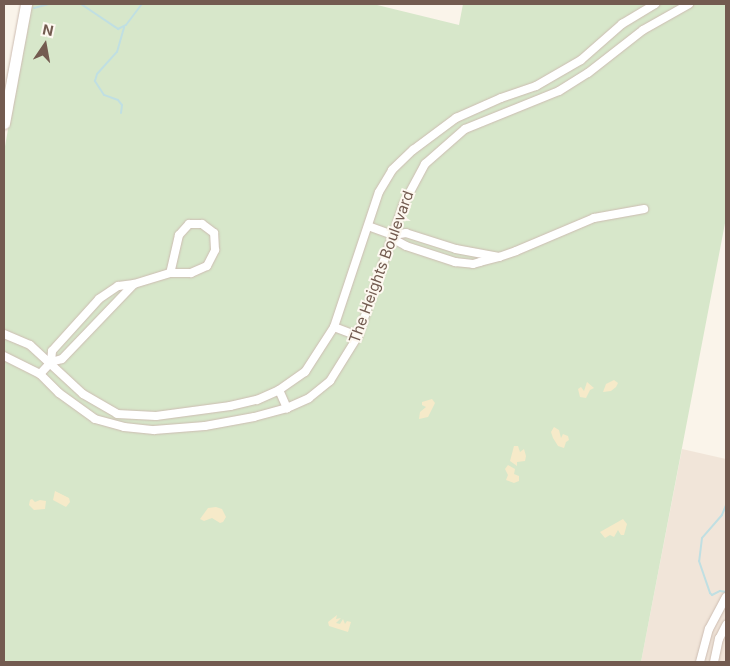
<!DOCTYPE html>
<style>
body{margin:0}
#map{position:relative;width:730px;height:666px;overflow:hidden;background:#faf4ea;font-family:Inter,sans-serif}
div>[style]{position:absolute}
.residential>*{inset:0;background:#f1e5d9}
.green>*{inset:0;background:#d7e7ca}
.sand>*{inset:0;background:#f6eac9}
.stream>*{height:2px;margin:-1px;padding:0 1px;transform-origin:1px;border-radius:1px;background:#c0dfe2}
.roads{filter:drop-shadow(0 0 1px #ccbcb1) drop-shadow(0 0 1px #ccbcb1)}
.street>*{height:8px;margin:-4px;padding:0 4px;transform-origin:4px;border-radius:4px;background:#fff}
.secondary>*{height:11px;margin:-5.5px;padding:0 5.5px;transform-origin:5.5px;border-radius:5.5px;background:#fff}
span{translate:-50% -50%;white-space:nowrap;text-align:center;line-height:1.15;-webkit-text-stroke:4px #fdf8f0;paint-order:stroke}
.street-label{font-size:15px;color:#735b50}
.frame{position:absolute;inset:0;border:5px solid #735b50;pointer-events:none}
.north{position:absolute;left:20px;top:20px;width:50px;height:50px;-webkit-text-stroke:4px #fdf8f0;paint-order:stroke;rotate:12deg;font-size:14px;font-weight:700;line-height:20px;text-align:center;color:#735b50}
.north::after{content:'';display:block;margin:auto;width:18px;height:22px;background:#735b50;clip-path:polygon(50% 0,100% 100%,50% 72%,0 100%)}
</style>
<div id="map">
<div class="residential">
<div style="clip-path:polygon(682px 449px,726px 459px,726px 662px,641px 662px)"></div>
</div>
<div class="green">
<div style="clip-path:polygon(30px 4px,373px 4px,459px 25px,463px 4px,726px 4px,726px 218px,641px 662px,4px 662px,4px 152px)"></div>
</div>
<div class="sand">
<div style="clip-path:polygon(614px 380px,618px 383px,616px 387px,611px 391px,603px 392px,606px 384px)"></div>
<div style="clip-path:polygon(587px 382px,594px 388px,590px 390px,586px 398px,580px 397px,578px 389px,581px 387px,584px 391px)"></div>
<div style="clip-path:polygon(432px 399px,435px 403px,428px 417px,419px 419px,420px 412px,426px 407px,422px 405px,422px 402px)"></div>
<div style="clip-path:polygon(554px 427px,559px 430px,561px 438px,563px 434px,568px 436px,569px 440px,566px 442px,564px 448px,558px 446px,553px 438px,551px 432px)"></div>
<div style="clip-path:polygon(514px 446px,518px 446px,520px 452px,524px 449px,526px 456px,525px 461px,517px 462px,517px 466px,510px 461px)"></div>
<div style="clip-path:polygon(508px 465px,515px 469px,514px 474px,519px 476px,519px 481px,514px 483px,506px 480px,508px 475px,505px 469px)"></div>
<div style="clip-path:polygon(55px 491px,69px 498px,70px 502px,66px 507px,53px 500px)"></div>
<div style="clip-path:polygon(32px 499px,35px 502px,40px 500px,46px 501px,45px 509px,34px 510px,29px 505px,30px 500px)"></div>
<div style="clip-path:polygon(216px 507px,222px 509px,226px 517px,223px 522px,220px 523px,212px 518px,204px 521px,200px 519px,208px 508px)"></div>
<div style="clip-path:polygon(623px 519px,627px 524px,624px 535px,621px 535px,618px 530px,614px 537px,610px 535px,605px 538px,600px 532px)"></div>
<div style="clip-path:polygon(337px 615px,336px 619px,341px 618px,336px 623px,340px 624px,343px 619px,345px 624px,347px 621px,351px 622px,348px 632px,329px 626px,328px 622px)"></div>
</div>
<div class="stream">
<div style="left:81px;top:4px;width:45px;rotate:34deg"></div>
<div style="left:118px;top:29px;width:9px;rotate:-27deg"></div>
<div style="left:126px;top:25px;width:26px;rotate:-53deg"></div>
<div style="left:4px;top:5px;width:1px;rotate:-45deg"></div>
<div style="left:34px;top:8px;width:16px;rotate:-15deg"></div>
<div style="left:121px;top:113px;width:8px;rotate:-83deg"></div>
<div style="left:122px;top:105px;width:6px;rotate:-129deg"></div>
<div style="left:118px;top:100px;width:15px;rotate:-160deg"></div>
<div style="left:104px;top:95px;width:17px;rotate:-123deg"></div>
<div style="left:95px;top:81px;width:7px;rotate:-74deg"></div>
<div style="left:97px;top:74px;width:30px;rotate:-48deg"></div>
<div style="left:117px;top:52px;width:26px;rotate:-74deg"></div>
<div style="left:726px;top:505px;width:11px;rotate:112deg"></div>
<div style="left:722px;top:515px;width:30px;rotate:131deg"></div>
<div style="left:702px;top:538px;width:23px;rotate:97deg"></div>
<div style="left:699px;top:561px;width:34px;rotate:71deg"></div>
<div style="left:710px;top:593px;width:3px;rotate:45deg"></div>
<div style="left:712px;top:595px;width:9px;rotate:-27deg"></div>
<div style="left:720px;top:591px;width:6px;rotate:9deg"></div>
</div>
<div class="roads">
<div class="street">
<div style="left:368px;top:226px;width:27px;rotate:20deg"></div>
<div style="left:499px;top:257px;width:44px;rotate:-169.5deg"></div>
<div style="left:456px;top:249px;width:52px;rotate:-162.3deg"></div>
<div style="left:406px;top:233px;width:13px;rotate:171deg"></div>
<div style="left:393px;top:235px;width:7px;rotate:56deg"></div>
<div style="left:397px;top:241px;width:10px;rotate:29deg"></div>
<div style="left:406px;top:246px;width:52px;rotate:18.1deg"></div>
<div style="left:455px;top:262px;width:18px;rotate:6deg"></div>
<div style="left:473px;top:264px;width:7px;rotate:-16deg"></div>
<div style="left:480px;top:262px;width:20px;rotate:-15deg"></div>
<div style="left:499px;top:257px;width:18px;rotate:-19deg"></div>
<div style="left:516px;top:251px;width:85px;rotate:-22.9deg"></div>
<div style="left:594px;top:218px;width:51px;rotate:-10.2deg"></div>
<div style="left:134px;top:284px;width:38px;rotate:-17deg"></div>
<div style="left:170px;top:273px;width:21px"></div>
<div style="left:191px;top:273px;width:17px;rotate:-24deg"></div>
<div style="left:207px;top:266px;width:18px;rotate:-63deg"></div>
<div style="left:215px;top:250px;width:17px;rotate:-93deg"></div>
<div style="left:214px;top:233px;width:15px;rotate:-143deg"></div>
<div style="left:202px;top:224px;width:13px;rotate:180deg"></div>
<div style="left:189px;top:224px;width:15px;rotate:132deg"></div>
<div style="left:179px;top:235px;width:39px;rotate:103deg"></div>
<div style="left:334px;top:327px;width:26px;rotate:21deg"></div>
<div style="left:4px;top:334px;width:28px;rotate:23deg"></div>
<div style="left:30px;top:345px;width:72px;rotate:42.8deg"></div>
<div style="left:83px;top:394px;width:39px;rotate:30deg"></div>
<div style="left:117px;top:414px;width:39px;rotate:3deg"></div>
<div style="left:156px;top:416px;width:75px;rotate:-7.7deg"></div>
<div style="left:230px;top:406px;width:28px;rotate:-13deg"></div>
<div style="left:257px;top:400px;width:24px;rotate:-24deg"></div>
<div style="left:279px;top:390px;width:32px;rotate:-35deg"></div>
<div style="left:305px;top:372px;width:54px;rotate:-57.2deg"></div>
<div style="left:334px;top:327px;width:142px;rotate:-71.6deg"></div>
<div style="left:379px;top:192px;width:26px;rotate:-59deg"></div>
<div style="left:392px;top:170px;width:29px;rotate:-44deg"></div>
<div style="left:413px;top:150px;width:54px;rotate:-36.7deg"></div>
<div style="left:456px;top:118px;width:49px;rotate:-24deg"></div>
<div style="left:501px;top:98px;width:37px;rotate:-19deg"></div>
<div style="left:536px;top:86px;width:52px;rotate:-30deg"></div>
<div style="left:581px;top:60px;width:55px;rotate:-41.3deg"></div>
<div style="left:622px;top:24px;width:39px;rotate:-31deg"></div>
<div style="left:4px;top:356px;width:40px;rotate:26.6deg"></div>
<div style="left:40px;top:374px;width:27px;rotate:45deg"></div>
<div style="left:59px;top:393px;width:44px;rotate:35.8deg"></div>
<div style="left:95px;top:419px;width:30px;rotate:15deg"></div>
<div style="left:124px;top:427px;width:30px;rotate:6deg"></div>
<div style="left:154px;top:430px;width:51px;rotate:-4.5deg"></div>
<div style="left:205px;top:426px;width:50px;rotate:-10.4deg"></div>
<div style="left:254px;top:417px;width:34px;rotate:-15deg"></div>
<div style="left:287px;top:408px;width:24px;rotate:-24deg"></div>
<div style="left:309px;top:398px;width:27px;rotate:-39deg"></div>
<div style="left:330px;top:381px;width:53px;rotate:-58.1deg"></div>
<div style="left:358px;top:336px;width:139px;rotate:-71deg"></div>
<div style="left:403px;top:205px;width:47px;rotate:-61.8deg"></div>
<div style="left:425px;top:164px;width:53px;rotate:-41.2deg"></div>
<div style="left:465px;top:129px;width:101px;rotate:-22deg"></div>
<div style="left:559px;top:91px;width:34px;rotate:-32deg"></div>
<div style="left:588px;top:73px;width:70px;rotate:-38deg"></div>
<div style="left:643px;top:30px;width:53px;rotate:-29.5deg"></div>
<div style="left:40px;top:374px;width:16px;rotate:-47deg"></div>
<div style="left:51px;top:362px;width:11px;rotate:-15deg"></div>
<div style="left:62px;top:359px;width:104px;rotate:-46.2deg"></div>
<div style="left:134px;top:284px;width:16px;rotate:173deg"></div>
<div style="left:118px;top:286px;width:23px;rotate:146deg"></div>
<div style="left:99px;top:299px;width:70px;rotate:132.1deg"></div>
<div style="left:52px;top:351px;width:11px;rotate:95deg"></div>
<div style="left:279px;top:390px;width:20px;rotate:66deg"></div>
<div style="left:700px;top:662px;width:34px;rotate:-75deg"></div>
<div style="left:709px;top:629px;width:36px;rotate:-62deg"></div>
<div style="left:714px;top:662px;width:24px;rotate:-78deg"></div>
<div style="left:719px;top:639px;width:16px;rotate:-63deg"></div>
</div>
<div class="secondary">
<div style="left:4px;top:123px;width:121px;rotate:-79.5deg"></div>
</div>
</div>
<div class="street-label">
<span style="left:381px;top:267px;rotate:-70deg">The Heights Boulevard</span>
</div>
<div class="frame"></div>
<div class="north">N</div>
</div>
